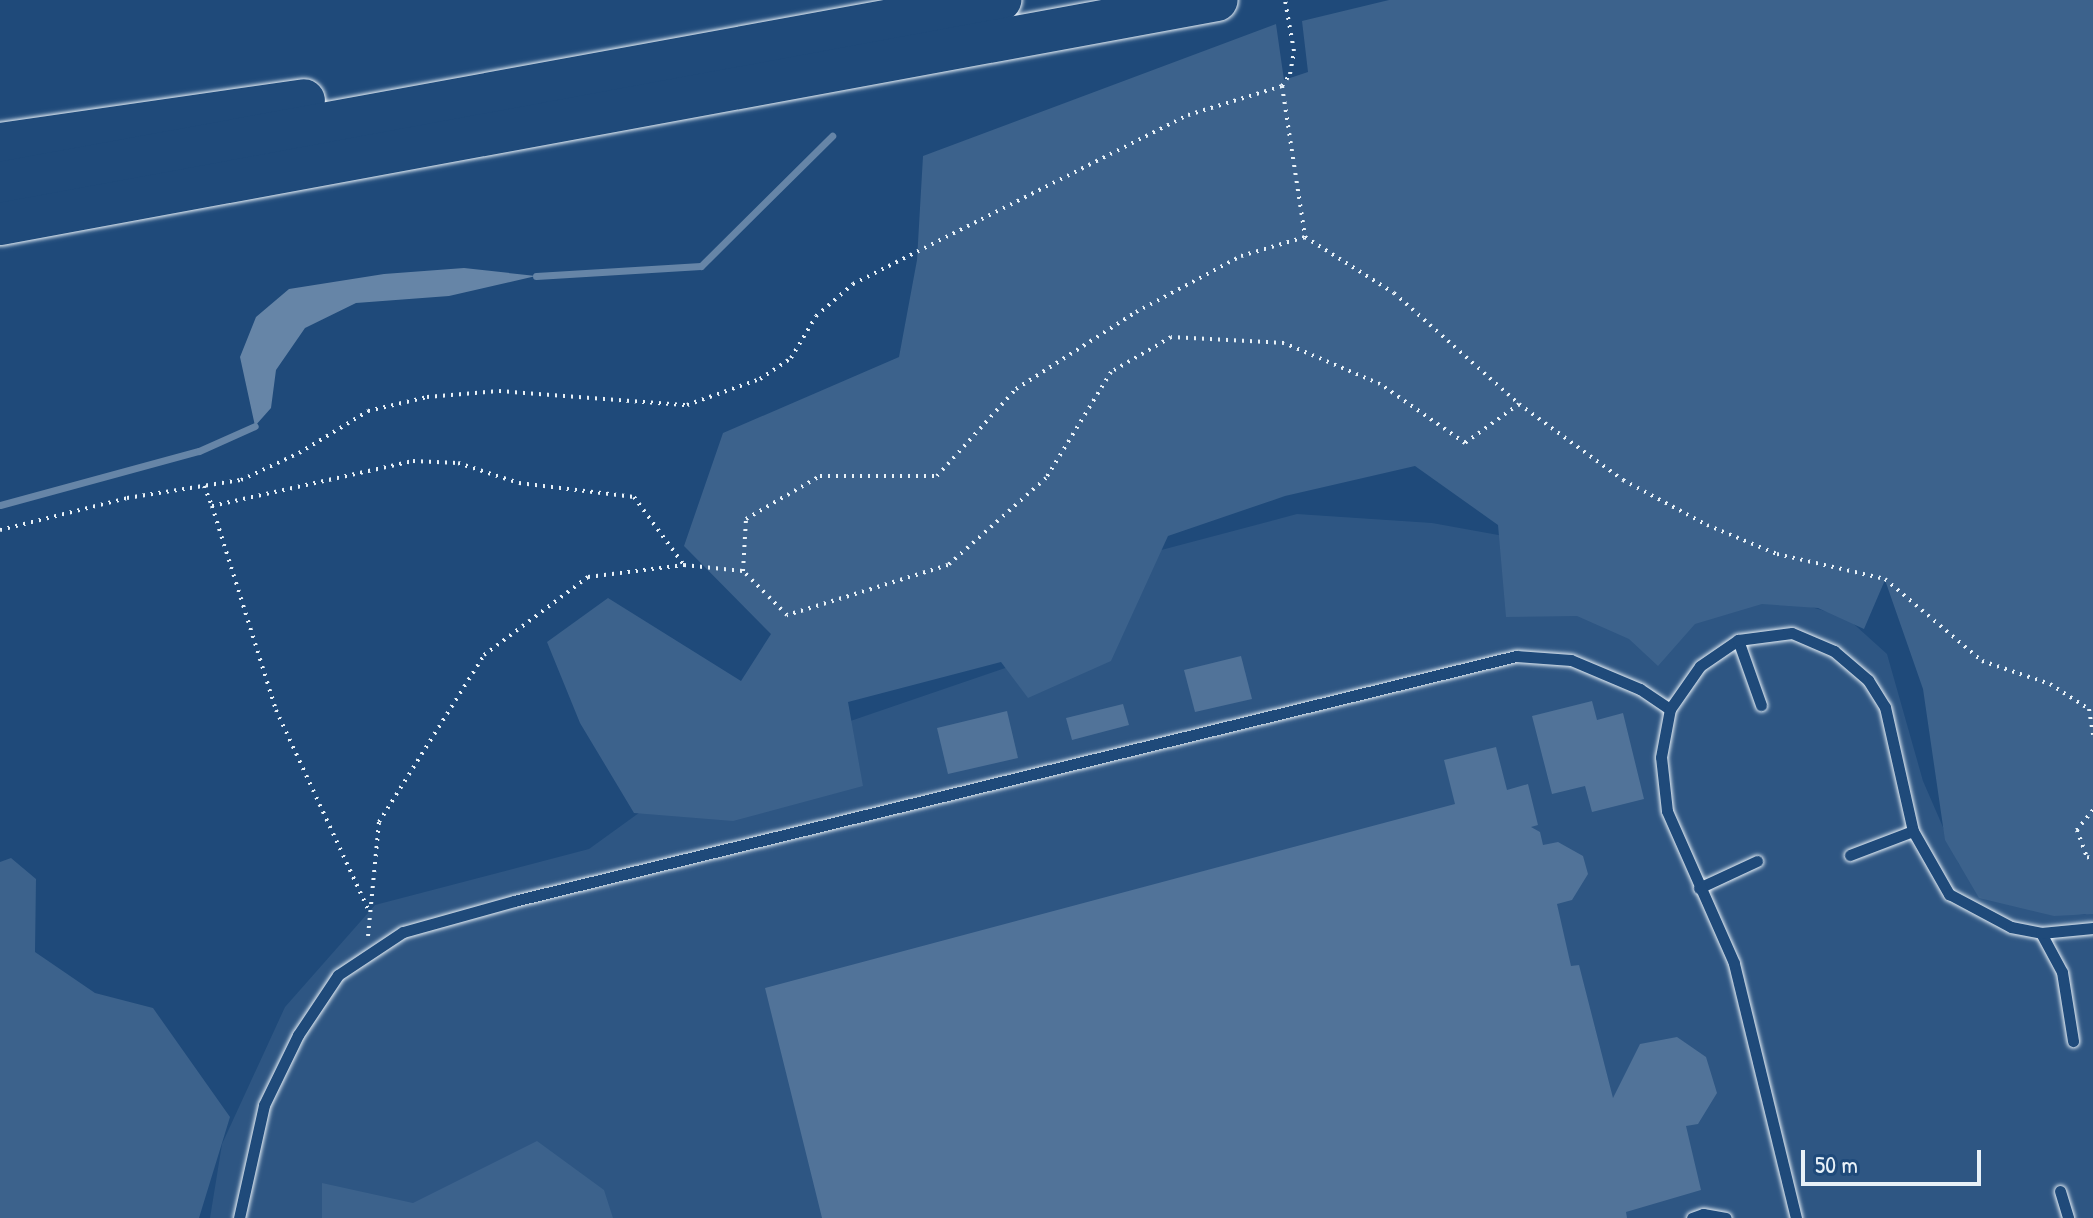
<!DOCTYPE html>
<style>
body{margin:0}
#map{position:relative;width:2093px;height:1218px;overflow:hidden;background:#1f4a7a;font-family:"Patrick Hand",sans-serif}
div>[style]{position:absolute}
.built>*{inset:0;background:#2e5683}
.green>*{inset:0;background:#3c628c}
.water>*{inset:0;background:#6685a7}
.stream>*{height:7px;margin:-3.5px;padding:0 3.5px;transform-origin:3.5px;border-radius:3.5px;background:#6685a7}
.building>*{inset:0;background:#517399}
.path>*{height:4px;margin-top:-2px;transform-origin:0;background:repeating-linear-gradient(90deg,#e8f1f8 0 2px,transparent 0 8px)}
.roads{filter:drop-shadow(0 0 2px #e8f1f8) drop-shadow(0 0 2px #e8f1f8)}
.lane>*{height:11px;margin:-5.5px;padding:0 5.5px;transform-origin:5.5px;border-radius:5.5px;background:#1f4a7a}
.highway>*{height:42px;margin:-21px;padding:0 21px;transform-origin:21px;border-radius:21px;background:#1f4a7a}
span{translate:-50% -50%;white-space:nowrap;text-align:center;line-height:1.15;-webkit-text-stroke:6px #1f4a7a;paint-order:stroke}
.scale{position:absolute;left:1801px;top:1150px;width:180px;height:36px;box-sizing:border-box;border:4px solid #e8f1f8;border-top:0;padding-left:10px;font-size:24px;line-height:28px;white-space:nowrap;color:#e8f1f8;-webkit-text-stroke:6px #1f4a7a;paint-order:stroke}
</style>
<div id="map">
<div class="built">
<div style="clip-path:polygon(1297px 514px,1432px 523px,1660px 564px,1846px 617px,1887px 654px,1923px 781px,1959px 864px,1992px 891px,2032px 910px,2085px 915px,2093px 909px,2093px 1218px,210px 1218px,222px 1144px,285px 1007px,375px 905px,589px 849px,690px 776px,1014px 665px,1131px 558px)"></div>
</div>
<div class="green">
<div style="clip-path:polygon(1389px 0,2093px 0,2093px 914px,2054px 916px,1979px 898px,1945px 840px,1923px 689px,1885px 580px,1864px 629px,1818px 608px,1762px 604px,1695px 624px,1658px 666px,1629px 639px,1577px 616px,1506px 617px,1498px 525px,1415px 466px,1285px 496px,1168px 536px,1111px 661px,1028px 698px,1001px 662px,848px 702px,863px 786px,733px 821px,634px 813px,580px 723px,547px 642px,608px 598px,741px 681px,771px 634px,684px 546px,723px 433px,899px 357px,917px 260px,923px 156px,1276px 24px,1284px 80px,1308px 72px,1302px 21px)"></div>
<div style="clip-path:polygon(11px 858px,36px 879px,35px 952px,95px 993px,153px 1008px,230px 1117px,199px 1218px,0 1218px,0 862px)"></div>
<div style="clip-path:polygon(537px 1141px,604px 1190px,613px 1218px,322px 1218px,322px 1183px,413px 1203px)"></div>
</div>
<div class="water">
<div style="clip-path:polygon(464px 268px,536px 276px,449px 296px,356px 303px,305px 328px,276px 370px,271px 408px,255px 426px,240px 357px,256px 317px,289px 289px,384px 274px)"></div>
</div>
<div class="stream">
<div style="left:536px;top:276px;width:165px;rotate:-3.5deg"></div>
<div style="left:701px;top:266px;width:185px;rotate:-44.8deg"></div>
<div style="left:0;top:505px;width:206px;rotate:-15.2deg"></div>
<div style="left:199px;top:451px;width:61px;rotate:-24.1deg"></div>
</div>
<div class="building">
<div style="clip-path:polygon(1241px 656px,1252px 699px,1195px 712px,1184px 670px)"></div>
<div style="clip-path:polygon(1592px 701px,1597px 720px,1623px 713px,1644px 799px,1592px 812px,1585px 786px,1552px 794px,1532px 716px)"></div>
<div style="clip-path:polygon(1123px 704px,1129px 725px,1072px 740px,1066px 718px)"></div>
<div style="clip-path:polygon(1007px 711px,1018px 758px,948px 774px,937px 728px)"></div>
<div style="clip-path:polygon(1496px 747px,1507px 790px,1528px 784px,1538px 825px,1531px 827px,1540px 832px,1543px 845px,1558px 842px,1583px 856px,1588px 874px,1572px 900px,1557px 904px,1571px 966px,1579px 965px,1613px 1098px,1640px 1044px,1677px 1037px,1706px 1057px,1717px 1093px,1698px 1124px,1686px 1126px,1701px 1190px,1626px 1212px,1627px 1218px,822px 1218px,765px 988px,1455px 804px,1444px 760px)"></div>
</div>
<div class="path">
<div style="left:1282px;top:86px;width:153px;rotate:81.3deg"></div>
<div style="left:1519px;top:404px;width:67px;rotate:144.2deg"></div>
<div style="left:1465px;top:443px;width:103px;rotate:-145.2deg"></div>
<div style="left:1380px;top:384px;width:104px;rotate:-156.9deg"></div>
<div style="left:1284px;top:343px;width:113px;rotate:-177deg"></div>
<div style="left:1171px;top:337px;width:69px;rotate:149.7deg"></div>
<div style="left:1111px;top:372px;width:124px;rotate:121.5deg"></div>
<div style="left:1046px;top:478px;width:131px;rotate:138.4deg"></div>
<div style="left:948px;top:565px;width:169px;rotate:162.7deg"></div>
<div style="left:787px;top:615px;width:62px;rotate:-135deg"></div>
<div style="left:743px;top:571px;width:52px;rotate:-86.7deg"></div>
<div style="left:746px;top:519px;width:86px;rotate:-30.2deg"></div>
<div style="left:820px;top:476px;width:117px"></div>
<div style="left:937px;top:476px;width:118px;rotate:-47.8deg"></div>
<div style="left:1016px;top:389px;width:143px;rotate:-32.7deg"></div>
<div style="left:1136px;top:312px;width:119px;rotate:-28.1deg"></div>
<div style="left:1241px;top:256px;width:67px;rotate:-16.5deg"></div>
<div style="left:1305px;top:237px;width:105px;rotate:32.2deg"></div>
<div style="left:1394px;top:293px;width:167px;rotate:41.6deg"></div>
<div style="left:1519px;top:404px;width:129px;rotate:36.2deg"></div>
<div style="left:1623px;top:480px;width:95px;rotate:28.2deg"></div>
<div style="left:1707px;top:525px;width:76px;rotate:22.5deg"></div>
<div style="left:1777px;top:554px;width:111px;rotate:13deg"></div>
<div style="left:1885px;top:579px;width:127px;rotate:40.2deg"></div>
<div style="left:1982px;top:661px;width:72px;rotate:18.7deg"></div>
<div style="left:2050px;top:684px;width:46px;rotate:32.7deg"></div>
<div style="left:2089px;top:709px;width:26px;rotate:81deg"></div>
<div style="left:204px;top:486px;width:22px;rotate:68deg"></div>
<div style="left:212px;top:506px;width:206px;rotate:-12.6deg"></div>
<div style="left:413px;top:461px;width:45px;rotate:2.5deg"></div>
<div style="left:458px;top:463px;width:64px;rotate:18.2deg"></div>
<div style="left:519px;top:483px;width:116px;rotate:6.9deg"></div>
<div style="left:634px;top:497px;width:84px;rotate:53.7deg"></div>
<div style="left:684px;top:565px;width:59px;rotate:5.8deg"></div>
<div style="left:212px;top:506px;width:214px;rotate:72.6deg"></div>
<div style="left:276px;top:710px;width:221px;rotate:65.2deg"></div>
<div style="left:0;top:530px;width:131px;rotate:-14.1deg"></div>
<div style="left:127px;top:498px;width:115px;rotate:-9deg"></div>
<div style="left:241px;top:480px;width:64px;rotate:-25deg"></div>
<div style="left:299px;top:453px;width:81px;rotate:-31.3deg"></div>
<div style="left:368px;top:411px;width:61px;rotate:-13.3deg"></div>
<div style="left:427px;top:397px;width:72px;rotate:-4.8deg"></div>
<div style="left:499px;top:391px;width:189px;rotate:4.3deg"></div>
<div style="left:687px;top:405px;width:77px;rotate:-19.6deg"></div>
<div style="left:760px;top:379px;width:37px;rotate:-34deg"></div>
<div style="left:791px;top:358px;width:49px;rotate:-59.2deg"></div>
<div style="left:816px;top:316px;width:49px;rotate:-40.9deg"></div>
<div style="left:853px;top:284px;width:375px;rotate:-26.8deg"></div>
<div style="left:1188px;top:115px;width:98px;rotate:-17.1deg"></div>
<div style="left:1282px;top:86px;width:14px;rotate:-56deg"></div>
<div style="left:1290px;top:74px;width:23px;rotate:-80deg"></div>
<div style="left:1294px;top:51px;width:52px;rotate:-100deg"></div>
<div style="left:2093px;top:810px;width:26px;rotate:129deg"></div>
<div style="left:2077px;top:830px;width:29px;rotate:70deg"></div>
<div style="left:2087px;top:857px;width:6px;rotate:18deg"></div>
<div style="left:368px;top:936px;width:115px;rotate:-84.5deg"></div>
<div style="left:379px;top:822px;width:197px;rotate:-57.8deg"></div>
<div style="left:484px;top:655px;width:130px;rotate:-36.9deg"></div>
<div style="left:588px;top:577px;width:97px;rotate:-7.1deg"></div>
</div>
<div class="roads">
<div class="lane">
<div style="left:1738px;top:640px;width:69px;rotate:70.5deg"></div>
<div style="left:1850px;top:855px;width:67px;rotate:-20.9deg"></div>
<div style="left:1699px;top:888px;width:64px;rotate:-25deg"></div>
<div style="left:2041px;top:933px;width:44px;rotate:61.7deg"></div>
<div style="left:2062px;top:972px;width:70px;rotate:80.9deg"></div>
<div style="left:2060px;top:1191px;width:28px;rotate:73deg"></div>
<div style="left:239px;top:1218px;width:116px;rotate:-77.5deg"></div>
<div style="left:264px;top:1105px;width:78px;rotate:-64.1deg"></div>
<div style="left:298px;top:1035px;width:72px;rotate:-56.3deg"></div>
<div style="left:338px;top:975px;width:78px;rotate:-33.5deg"></div>
<div style="left:403px;top:932px;width:115px;rotate:-15.6deg"></div>
<div style="left:514px;top:901px;width:1032px;rotate:-13.74deg"></div>
<div style="left:1516px;top:656px;width:55px;rotate:4.2deg"></div>
<div style="left:1571px;top:660px;width:75px;rotate:22.8deg"></div>
<div style="left:1640px;top:689px;width:36px;rotate:34deg"></div>
<div style="left:1692px;top:1218px;width:12px;rotate:-20deg"></div>
<div style="left:1703px;top:1214px;width:23px;rotate:10deg"></div>
<div style="left:1796px;top:1218px;width:262px;rotate:-103.7deg"></div>
<div style="left:1734px;top:963px;width:166px;rotate:-113.8deg"></div>
<div style="left:1667px;top:811px;width:54px;rotate:-96.3deg"></div>
<div style="left:1661px;top:757px;width:49px;rotate:-79.4deg"></div>
<div style="left:1670px;top:709px;width:52px;rotate:-55.1deg"></div>
<div style="left:1700px;top:666px;width:46px;rotate:-34.4deg"></div>
<div style="left:1738px;top:640px;width:54px;rotate:-7.4deg"></div>
<div style="left:1792px;top:633px;width:46px;rotate:23.2deg"></div>
<div style="left:1834px;top:651px;width:45px;rotate:40.5deg"></div>
<div style="left:1868px;top:680px;width:32px;rotate:58deg"></div>
<div style="left:1885px;top:707px;width:127px;rotate:77.3deg"></div>
<div style="left:1913px;top:831px;width:73px;rotate:60.3deg"></div>
<div style="left:1949px;top:894px;width:70px;rotate:28deg"></div>
<div style="left:2011px;top:927px;width:31px;rotate:11deg"></div>
<div style="left:2041px;top:933px;width:52px;rotate:-5.5deg"></div>
</div>
<div class="highway">
<div style="left:0;top:144px;width:307px;rotate:-8.2deg"></div>
<div style="left:0;top:183px;width:1017px;rotate:-10.37deg"></div>
<div style="left:0;top:224px;width:1237px;rotate:-10.43deg"></div>
</div>
</div>
<div class="scale">50 m</div>
</div>
